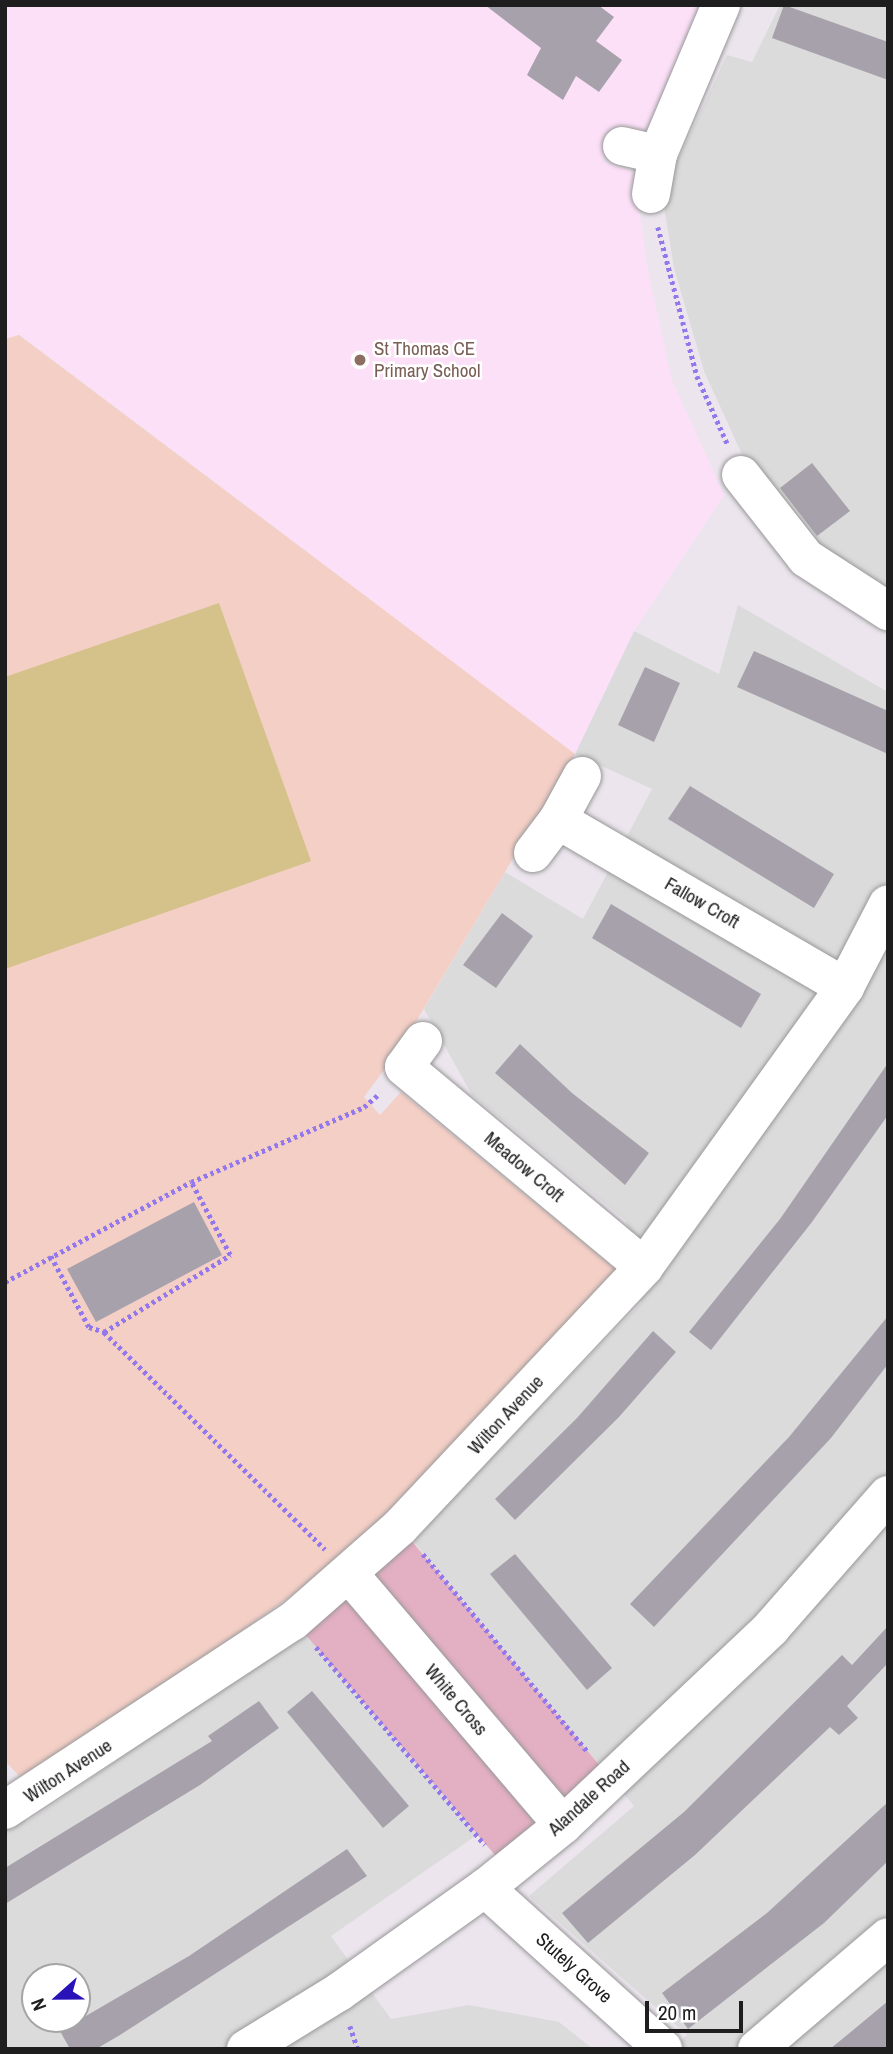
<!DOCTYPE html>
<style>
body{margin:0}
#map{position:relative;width:893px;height:2054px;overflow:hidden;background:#ece5ee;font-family:"Archivo Narrow",sans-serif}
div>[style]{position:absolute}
.residential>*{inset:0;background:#dbdbdc}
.education>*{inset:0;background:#fce0f8}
.grass>*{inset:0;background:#e3afc2}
.park>*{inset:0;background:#f4cfc6}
.pitch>*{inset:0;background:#d5c28a}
.building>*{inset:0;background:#a7a1ac}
.path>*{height:4.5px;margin-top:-2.25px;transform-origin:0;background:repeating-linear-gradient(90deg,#9278ec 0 3.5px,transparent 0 7px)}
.roads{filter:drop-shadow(0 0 2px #989898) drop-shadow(0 0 2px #989898)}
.minor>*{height:38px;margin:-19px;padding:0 19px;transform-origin:19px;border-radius:19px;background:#fff}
.dots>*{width:19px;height:19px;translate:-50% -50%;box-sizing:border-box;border:4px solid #fff;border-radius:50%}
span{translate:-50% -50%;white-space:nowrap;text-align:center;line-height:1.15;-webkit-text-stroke:5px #fff;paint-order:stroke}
.education-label{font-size:19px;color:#785e54}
.left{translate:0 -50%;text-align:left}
.street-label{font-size:19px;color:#1e1e1e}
.frame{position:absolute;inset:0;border:7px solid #1e1e1e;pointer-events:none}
.north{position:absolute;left:21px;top:1963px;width:70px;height:70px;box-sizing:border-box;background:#fff;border:2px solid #a5a5a5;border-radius:50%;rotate:249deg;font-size:19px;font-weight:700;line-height:28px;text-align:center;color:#1e1e1e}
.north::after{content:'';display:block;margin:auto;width:24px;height:32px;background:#2813b8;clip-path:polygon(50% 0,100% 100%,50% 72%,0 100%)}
.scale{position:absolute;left:645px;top:2001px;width:98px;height:32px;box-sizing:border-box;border:4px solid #1e1e1e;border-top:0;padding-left:9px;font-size:21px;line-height:24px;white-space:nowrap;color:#1e1e1e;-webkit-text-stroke:5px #fff;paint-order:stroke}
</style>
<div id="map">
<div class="residential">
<div style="clip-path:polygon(780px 5px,888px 5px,888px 593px,815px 546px,750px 472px,704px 371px,674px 268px,662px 194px,727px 55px,752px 62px)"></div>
<div style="clip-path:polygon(738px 605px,888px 692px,888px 2049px,672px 2049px,687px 2035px,529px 1896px,634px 1806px,411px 1539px,641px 1303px,626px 1221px,472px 1095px,424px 1009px,505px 872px,583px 919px,652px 789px,575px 754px,634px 631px,719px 674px)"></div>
<div style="clip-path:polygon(evenodd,304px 1633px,477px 1835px,331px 1936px,391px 2019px,469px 2005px,559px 2022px,593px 2049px,5px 2049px,5px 1801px,27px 1822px,304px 1633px,35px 1977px,77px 1977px,77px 2019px,35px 2019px,35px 1977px)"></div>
</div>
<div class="education">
<div style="clip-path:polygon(5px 5px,709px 5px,653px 138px,613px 128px,603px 161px,634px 172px,648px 271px,672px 380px,724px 495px,634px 631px,575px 754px,20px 335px,5px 340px)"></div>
</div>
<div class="grass">
<div style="clip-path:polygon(400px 1527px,611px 1779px,507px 1869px,304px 1633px)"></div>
</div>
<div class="park">
<div style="clip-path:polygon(19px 335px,575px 754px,401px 1047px,364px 1097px,380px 1115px,401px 1092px,619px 1272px,339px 1563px,25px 1782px,5px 1761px,5px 339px)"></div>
</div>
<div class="pitch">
<div style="clip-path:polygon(219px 603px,311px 861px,5px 969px,5px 677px)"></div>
</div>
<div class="building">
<div style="clip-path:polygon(485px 5px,598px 5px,614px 17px,596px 41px,622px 60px,599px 92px,576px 76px,563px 100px,527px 75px,541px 48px)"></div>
<div style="clip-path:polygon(784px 5px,888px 42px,888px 80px,772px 38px)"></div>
<div style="clip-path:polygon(812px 463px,850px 511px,817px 536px,780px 488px)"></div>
<div style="clip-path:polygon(754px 651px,888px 711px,888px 754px,737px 687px)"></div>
<div style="clip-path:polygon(645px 667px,680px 683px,654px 742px,618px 725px)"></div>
<div style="clip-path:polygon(690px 786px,834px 874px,814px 908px,668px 819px)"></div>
<div style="clip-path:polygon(611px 904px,761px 994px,741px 1028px,592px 938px)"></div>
<div style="clip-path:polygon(502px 913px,533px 936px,496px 988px,463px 965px)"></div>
<div style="clip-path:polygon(520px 1044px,572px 1093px,649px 1153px,625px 1185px,495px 1073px)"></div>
<div style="clip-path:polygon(888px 1063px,888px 1115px,812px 1222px,711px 1350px,689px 1332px,780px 1219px)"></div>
<div style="clip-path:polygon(194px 1202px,222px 1255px,96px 1322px,67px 1269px)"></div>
<div style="clip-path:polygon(888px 1316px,888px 1364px,831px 1438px,654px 1627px,630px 1604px,789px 1437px)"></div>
<div style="clip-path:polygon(653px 1331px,676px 1352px,619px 1417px,515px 1520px,495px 1499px,577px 1418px)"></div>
<div style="clip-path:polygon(515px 1554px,612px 1668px,587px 1690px,490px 1574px)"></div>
<div style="clip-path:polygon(888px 1626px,888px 1663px,847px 1706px,858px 1718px,839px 1735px,830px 1727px,695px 1855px,588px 1943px,562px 1913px,684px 1812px,842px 1655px,852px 1665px)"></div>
<div style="clip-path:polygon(312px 1691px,409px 1806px,383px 1828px,287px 1712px)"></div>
<div style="clip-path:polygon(259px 1701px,279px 1728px,200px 1785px,5px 1904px,5px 1868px,212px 1741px,208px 1736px)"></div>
<div style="clip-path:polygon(888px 1802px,888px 1861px,824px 1923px,688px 2029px,662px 1993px,767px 1913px)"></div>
<div style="clip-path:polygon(347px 1849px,367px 1876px,120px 2035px,96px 2049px,70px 2049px,60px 2031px,189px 1956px)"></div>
<div style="clip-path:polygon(888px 2001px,888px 2049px,830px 2049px,858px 2026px)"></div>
</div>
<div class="path">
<div style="left:658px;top:227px;width:154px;rotate:75.3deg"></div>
<div style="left:697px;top:376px;width:76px;rotate:65.8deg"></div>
<div style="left:51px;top:1256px;width:81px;rotate:61.8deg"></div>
<div style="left:89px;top:1327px;width:16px;rotate:18deg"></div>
<div style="left:104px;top:1332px;width:310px;rotate:44.5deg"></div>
<div style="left:5px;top:1282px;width:211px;rotate:-28.3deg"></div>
<div style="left:191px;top:1182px;width:189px;rotate:-23.4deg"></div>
<div style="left:364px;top:1107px;width:21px;rotate:-41deg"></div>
<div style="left:104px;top:1332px;width:148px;rotate:-31.4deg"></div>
<div style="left:230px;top:1255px;width:83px;rotate:-118.1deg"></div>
<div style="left:423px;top:1554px;width:258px;rotate:50.2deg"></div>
<div style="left:316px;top:1647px;width:260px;rotate:49.5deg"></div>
<div style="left:350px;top:2026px;width:24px;rotate:71deg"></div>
</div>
<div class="roads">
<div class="minor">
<div style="left:622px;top:146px;width:37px;rotate:13deg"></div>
<div style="left:651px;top:194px;width:41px;rotate:-80.1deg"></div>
<div style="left:658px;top:154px;width:162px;rotate:-67.1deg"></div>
<div style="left:741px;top:475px;width:105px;rotate:51.9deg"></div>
<div style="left:806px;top:558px;width:98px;rotate:32.9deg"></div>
<div style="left:582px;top:776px;width:50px;rotate:118.6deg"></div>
<div style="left:558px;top:820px;width:332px;rotate:30.2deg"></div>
<div style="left:533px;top:853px;width:41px;rotate:-52.9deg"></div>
<div style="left:423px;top:1041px;width:32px;rotate:126deg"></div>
<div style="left:404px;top:1067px;width:312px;rotate:39.8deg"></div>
<div style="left:350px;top:1575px;width:328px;rotate:49.6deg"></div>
<div style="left:5px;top:1810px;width:344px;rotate:-33.3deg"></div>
<div style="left:293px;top:1621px;width:142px;rotate:-41.3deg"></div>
<div style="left:400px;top:1527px;width:357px;rotate:-46.8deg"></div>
<div style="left:644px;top:1267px;width:345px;rotate:-54.3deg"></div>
<div style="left:845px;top:987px;width:93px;rotate:-62.6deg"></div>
<div style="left:485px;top:1888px;width:240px;rotate:42.1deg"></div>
<div style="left:246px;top:2049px;width:109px;rotate:-31.5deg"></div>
<div style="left:339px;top:1992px;width:179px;rotate:-35.5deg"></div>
<div style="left:485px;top:1888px;width:100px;rotate:-38.9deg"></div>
<div style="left:563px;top:1825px;width:286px;rotate:-43.4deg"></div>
<div style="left:771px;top:1628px;width:177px;rotate:-48.7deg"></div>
<div style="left:757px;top:2049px;width:172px;rotate:-40.5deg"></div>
</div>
</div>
<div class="dots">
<div style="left:360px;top:360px;background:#8d6e63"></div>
</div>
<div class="education-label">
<span class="left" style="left:374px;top:360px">St Thomas CE<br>Primary School</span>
</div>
<div class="street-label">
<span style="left:702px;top:903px;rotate:30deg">Fallow Croft</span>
<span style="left:524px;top:1167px;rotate:40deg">Meadow Croft</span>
<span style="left:506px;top:1415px;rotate:-47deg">Wilton Avenue</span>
<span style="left:456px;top:1700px;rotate:50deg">White Cross</span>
<span style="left:68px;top:1771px;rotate:-33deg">Wilton Avenue</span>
<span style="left:589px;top:1798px;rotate:-42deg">Alandale Road</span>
<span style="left:574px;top:1968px;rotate:42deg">Stutely Grove</span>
</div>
<div class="frame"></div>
<div class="north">N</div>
<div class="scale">20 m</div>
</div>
